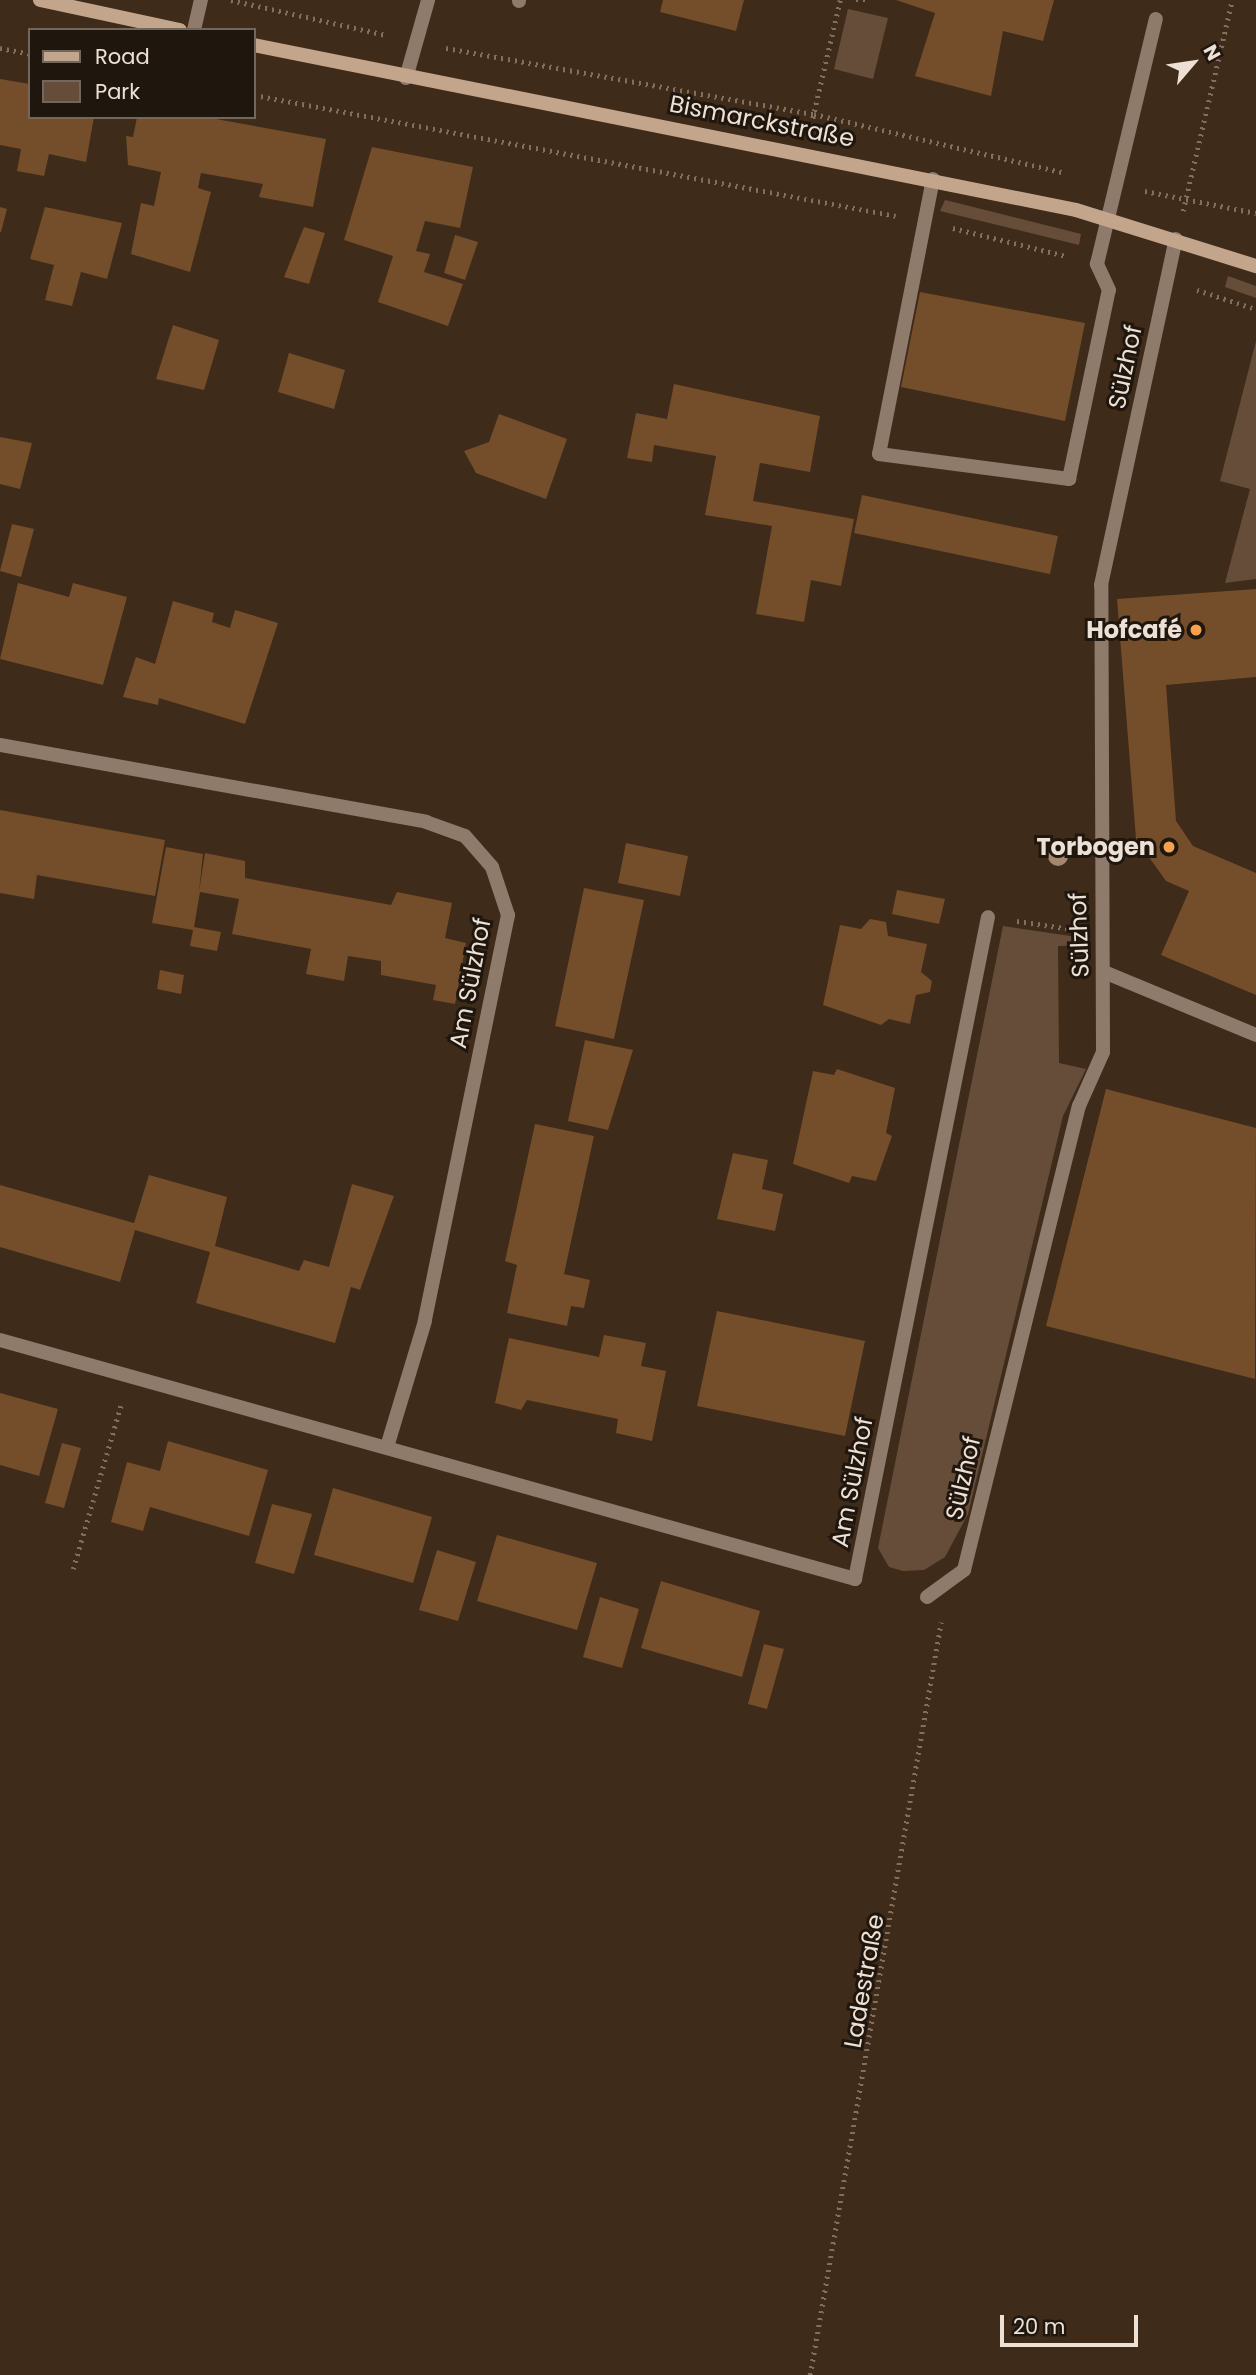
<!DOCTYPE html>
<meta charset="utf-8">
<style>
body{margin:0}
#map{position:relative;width:1256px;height:2375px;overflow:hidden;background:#3f2b1a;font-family:Poppins,sans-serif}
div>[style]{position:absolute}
.green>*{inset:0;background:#664d39}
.building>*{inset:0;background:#744d2a}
.path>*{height:4.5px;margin-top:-2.25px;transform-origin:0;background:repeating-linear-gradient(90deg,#816f61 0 2px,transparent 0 7px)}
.lane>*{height:14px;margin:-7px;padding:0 7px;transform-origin:7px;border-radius:7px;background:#8e7b6b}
.street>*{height:14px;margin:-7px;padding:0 7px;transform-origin:7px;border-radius:7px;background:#8e7b6b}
.secondary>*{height:14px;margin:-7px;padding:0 7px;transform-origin:7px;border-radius:7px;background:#c3a58c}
.trees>*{width:20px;height:20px;margin:-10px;border-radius:50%;background:#a5876d}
.dots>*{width:19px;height:19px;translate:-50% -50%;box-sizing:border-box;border:4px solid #1f160e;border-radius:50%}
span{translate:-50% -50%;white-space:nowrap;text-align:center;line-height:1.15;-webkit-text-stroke:6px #1f160e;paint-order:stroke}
.street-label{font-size:24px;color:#ede0d5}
.poi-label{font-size:24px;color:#ede0d5;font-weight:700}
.right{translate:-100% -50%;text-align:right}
.legend{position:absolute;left:28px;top:28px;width:228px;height:91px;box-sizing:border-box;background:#1f160e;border:2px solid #71675e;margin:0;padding:9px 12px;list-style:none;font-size:21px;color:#ede0d5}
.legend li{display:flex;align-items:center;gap:14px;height:35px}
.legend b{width:35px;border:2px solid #71675e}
.north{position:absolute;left:1158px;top:28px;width:70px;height:70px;-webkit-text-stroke:5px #1f160e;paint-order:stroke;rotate:61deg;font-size:19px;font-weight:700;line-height:28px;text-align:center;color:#ede0d5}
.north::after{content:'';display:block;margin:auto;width:24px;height:32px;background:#ede0d5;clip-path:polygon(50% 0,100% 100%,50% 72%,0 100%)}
.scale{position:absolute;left:1000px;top:2315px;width:138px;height:32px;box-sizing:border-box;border:4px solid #ede0d5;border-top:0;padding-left:9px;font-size:21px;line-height:24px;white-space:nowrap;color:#ede0d5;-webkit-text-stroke:5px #1f160e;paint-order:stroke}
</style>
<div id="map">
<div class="green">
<div style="clip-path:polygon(848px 9px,888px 18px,873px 79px,834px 69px)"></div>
<div style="clip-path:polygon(945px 200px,1081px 234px,1079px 245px,940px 211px)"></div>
<div style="clip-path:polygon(1228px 276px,1256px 286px,1256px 298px,1225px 287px)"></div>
<div style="clip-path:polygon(1256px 341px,1256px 579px,1225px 583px,1250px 489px,1220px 481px)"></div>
<div style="clip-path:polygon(1003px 926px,1091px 939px,1090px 945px,1058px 946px,1059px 1063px,1086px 1069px,1063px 1116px,968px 1514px,945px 1557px,924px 1570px,903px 1571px,889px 1567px,878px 1548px)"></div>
</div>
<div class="building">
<div style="clip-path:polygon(663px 0,744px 0,736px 31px,660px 12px)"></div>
<div style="clip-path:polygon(896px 0,1054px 0,1043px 41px,1003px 31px,991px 96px,915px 76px,935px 13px)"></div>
<div style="clip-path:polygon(0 79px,30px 84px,30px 117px,94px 117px,86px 162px,49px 154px,44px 176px,17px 171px,21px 149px,0 145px)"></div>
<div style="clip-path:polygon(137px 117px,205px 117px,326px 139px,313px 207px,259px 197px,263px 184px,201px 173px,198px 188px,211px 192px,190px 272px,131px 254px,141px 203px,154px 206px,161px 172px,128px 165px,126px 136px,133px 137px)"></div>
<div style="clip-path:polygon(372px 147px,473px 167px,460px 228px,425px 221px,416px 251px,430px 254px,424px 272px,463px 284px,448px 326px,378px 302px,393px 256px,344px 240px)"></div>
<div style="clip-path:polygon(0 207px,7px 209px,1px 232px,0 232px)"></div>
<div style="clip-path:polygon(45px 207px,122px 223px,107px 279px,81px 272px,72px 306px,45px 300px,54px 265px,30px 259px)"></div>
<div style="clip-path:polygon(304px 227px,325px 233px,309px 284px,284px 277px)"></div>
<div style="clip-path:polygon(455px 235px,478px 242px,465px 280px,444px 273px)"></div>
<div style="clip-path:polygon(920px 292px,1085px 323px,1065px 421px,901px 387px)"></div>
<div style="clip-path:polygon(173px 325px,219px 340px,204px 390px,156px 379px)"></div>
<div style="clip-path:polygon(289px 353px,345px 370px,334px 409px,278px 392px)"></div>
<div style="clip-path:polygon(674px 384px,820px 416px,810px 472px,760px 463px,753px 501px,854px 519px,841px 586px,811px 580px,804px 622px,756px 614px,772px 526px,705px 515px,716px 456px,654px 445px,652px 462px,627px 458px,636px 413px,667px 419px)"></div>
<div style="clip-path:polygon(499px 414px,567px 439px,546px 499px,476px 473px,464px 451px,489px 442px)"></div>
<div style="clip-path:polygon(0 437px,32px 443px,20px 489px,0 484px)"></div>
<div style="clip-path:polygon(862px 495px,1058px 536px,1050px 574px,854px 533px)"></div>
<div style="clip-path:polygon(12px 524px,34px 529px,21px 577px,0 571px)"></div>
<div style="clip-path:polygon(18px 583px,69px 597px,73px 583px,127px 597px,103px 685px,0 659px)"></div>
<div style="clip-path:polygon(1256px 589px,1256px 677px,1166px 685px,1176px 821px,1193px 846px,1256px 873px,1256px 995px,1161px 955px,1189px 891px,1166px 881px,1136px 839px,1117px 599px)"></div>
<div style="clip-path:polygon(173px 601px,214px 613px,212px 622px,230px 628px,235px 610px,278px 623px,245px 724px,159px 698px,158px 705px,123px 697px,136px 657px,155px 664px)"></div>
<div style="clip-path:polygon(0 810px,165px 840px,155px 896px,37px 875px,34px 899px,0 893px)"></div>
<div style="clip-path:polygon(626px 843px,688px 856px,680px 896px,618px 883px)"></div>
<div style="clip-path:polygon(166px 847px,203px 854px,199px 892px,205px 853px,245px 861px,245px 878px,391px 905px,397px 892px,452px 903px,445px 938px,466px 943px,455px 1004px,433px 1000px,436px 985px,381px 975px,381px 961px,348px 956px,344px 981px,306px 974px,311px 949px,232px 934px,239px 899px,200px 892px,194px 927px,221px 932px,217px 951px,190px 946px,193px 930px,152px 923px)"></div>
<div style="clip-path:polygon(584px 888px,644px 900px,614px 1039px,555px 1026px)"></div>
<div style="clip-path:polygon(897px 890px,945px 899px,939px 924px,892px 914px)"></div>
<div style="clip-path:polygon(870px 919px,886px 922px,888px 936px,927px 944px,921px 972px,932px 981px,930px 992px,916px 995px,910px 1024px,889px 1019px,881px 1025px,823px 1005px,840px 925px,861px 929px)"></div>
<div style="clip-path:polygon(160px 970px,184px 975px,181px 994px,157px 989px)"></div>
<div style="clip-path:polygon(585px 1040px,633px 1050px,608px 1130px,568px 1121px)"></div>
<div style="clip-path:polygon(837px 1069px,895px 1088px,886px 1133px,892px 1136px,876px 1181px,852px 1176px,849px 1183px,793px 1164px,813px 1071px,834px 1075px)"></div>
<div style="clip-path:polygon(1106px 1089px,1256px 1128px,1255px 1379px,1046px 1326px)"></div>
<div style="clip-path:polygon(535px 1124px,594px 1136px,564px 1274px,590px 1280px,584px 1308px,571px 1306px,567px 1326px,507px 1313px,517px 1265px,505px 1261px)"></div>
<div style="clip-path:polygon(733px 1153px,768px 1160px,762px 1189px,783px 1194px,775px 1231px,717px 1219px)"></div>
<div style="clip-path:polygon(149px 1175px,227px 1197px,215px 1246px,299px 1271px,304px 1260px,329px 1267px,352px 1184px,394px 1196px,360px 1290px,351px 1287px,335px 1343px,196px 1303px,210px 1252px,172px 1241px,135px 1230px,120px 1282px,0 1247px,0 1185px,134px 1223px)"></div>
<div style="clip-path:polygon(717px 1311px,865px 1341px,845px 1436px,697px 1406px)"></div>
<div style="clip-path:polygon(604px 1335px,646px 1343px,641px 1366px,666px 1371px,652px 1441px,616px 1433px,618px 1419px,527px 1400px,521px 1410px,495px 1403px,509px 1338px,599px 1357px)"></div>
<div style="clip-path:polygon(0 1393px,58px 1409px,39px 1476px,0 1465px)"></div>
<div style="clip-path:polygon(168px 1441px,268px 1470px,249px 1536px,150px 1507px,143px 1531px,111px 1522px,127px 1462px,160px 1471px)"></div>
<div style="clip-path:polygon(62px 1443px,81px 1448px,64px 1508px,45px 1503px)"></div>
<div style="clip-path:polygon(333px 1488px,432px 1517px,413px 1583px,314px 1555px)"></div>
<div style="clip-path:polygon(272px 1504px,312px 1514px,294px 1574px,255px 1563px)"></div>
<div style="clip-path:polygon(497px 1535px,597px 1563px,577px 1630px,477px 1601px)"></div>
<div style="clip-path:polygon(437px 1550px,476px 1562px,458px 1621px,419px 1610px)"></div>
<div style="clip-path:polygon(661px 1581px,760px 1611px,742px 1677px,641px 1648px)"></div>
<div style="clip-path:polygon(600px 1597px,639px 1609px,622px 1668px,583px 1657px)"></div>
<div style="clip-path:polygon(764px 1644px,784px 1649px,767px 1709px,748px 1704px)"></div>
</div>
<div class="path">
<div style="left:231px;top:0;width:159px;rotate:12.7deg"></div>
<div style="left:856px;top:0;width:9px"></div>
<div style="left:0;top:48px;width:31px;rotate:11deg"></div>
<div style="left:446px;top:48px;width:374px;rotate:10.2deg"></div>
<div style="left:814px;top:114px;width:258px;rotate:13.2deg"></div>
<div style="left:254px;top:95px;width:653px;rotate:10.67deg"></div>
<div style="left:811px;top:125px;width:128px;rotate:-76.9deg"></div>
<div style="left:1145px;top:191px;width:113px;rotate:11.2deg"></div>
<div style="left:1183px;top:211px;width:217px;rotate:-76.9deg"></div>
<div style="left:953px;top:228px;width:116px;rotate:13.9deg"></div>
<div style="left:1197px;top:290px;width:62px;rotate:17.9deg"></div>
<div style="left:1017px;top:921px;width:55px;rotate:8.4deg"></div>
<div style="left:73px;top:1569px;width:171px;rotate:-73.7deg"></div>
<div style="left:810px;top:2375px;width:764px;rotate:-80.13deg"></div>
</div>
<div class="lane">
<div style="left:519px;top:1px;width:1px;rotate:-90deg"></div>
<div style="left:194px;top:30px;width:31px;rotate:-77deg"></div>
<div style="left:933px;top:179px;width:280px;rotate:101.1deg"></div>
<div style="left:879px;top:454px;width:192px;rotate:7.5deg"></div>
<div style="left:1069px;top:479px;width:193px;rotate:-78.1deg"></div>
<div style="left:1109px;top:290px;width:29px;rotate:-115deg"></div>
<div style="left:1097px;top:264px;width:252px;rotate:-76.5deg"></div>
<div style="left:1104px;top:972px;width:165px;rotate:22.5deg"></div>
<div style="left:855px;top:1579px;width:675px;rotate:-78.64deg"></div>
<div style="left:927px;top:1597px;width:46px;rotate:-36.1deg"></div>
<div style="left:964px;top:1570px;width:478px;rotate:-76.1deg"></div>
<div style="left:1079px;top:1106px;width:59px;rotate:-66deg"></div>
<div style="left:1103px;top:1052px;width:467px;rotate:-90.2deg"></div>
<div style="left:1101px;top:585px;width:354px;rotate:-77.8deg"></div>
</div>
<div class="street">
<div style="left:406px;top:78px;width:81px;rotate:-74.2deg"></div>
<div style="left:0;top:745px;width:433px;rotate:10.2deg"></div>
<div style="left:426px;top:822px;width:41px;rotate:19.7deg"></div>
<div style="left:465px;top:836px;width:41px;rotate:48.9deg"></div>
<div style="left:492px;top:867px;width:51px;rotate:71.6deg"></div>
<div style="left:508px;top:915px;width:414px;rotate:101.6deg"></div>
<div style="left:425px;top:1321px;width:132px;rotate:106.8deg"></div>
<div style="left:0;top:1340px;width:888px;rotate:15.62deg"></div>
</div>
<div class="secondary">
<div style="left:40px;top:0;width:143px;rotate:12.1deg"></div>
<div style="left:254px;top:45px;width:838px;rotate:11.35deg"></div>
<div style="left:1076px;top:210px;width:189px;rotate:17.3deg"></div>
</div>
<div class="trees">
<div style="left:1058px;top:856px"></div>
</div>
<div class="dots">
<div style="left:1196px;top:630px;background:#f9a04c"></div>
<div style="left:1169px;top:847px;background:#f9a04c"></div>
</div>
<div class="street-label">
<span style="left:762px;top:121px;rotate:11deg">Bismarckstraße</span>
<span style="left:1125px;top:367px;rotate:-78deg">Sülzhof</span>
<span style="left:1079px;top:935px;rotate:-92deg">Sülzhof</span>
<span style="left:470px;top:983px;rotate:-79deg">Am Sülzhof</span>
<span style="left:963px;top:1478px;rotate:-77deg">Sülzhof</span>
<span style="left:852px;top:1482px;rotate:-79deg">Am Sülzhof</span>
<span style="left:864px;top:1981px;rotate:-80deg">Ladestraße</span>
</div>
<div class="poi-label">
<span class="right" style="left:1182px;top:630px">Hofcafé</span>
<span class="right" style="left:1155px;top:847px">Torbogen</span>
</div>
<ul class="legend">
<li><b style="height:9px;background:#c3a58c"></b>Road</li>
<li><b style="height:19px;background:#664d39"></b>Park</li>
</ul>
<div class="north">N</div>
<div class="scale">20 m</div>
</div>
